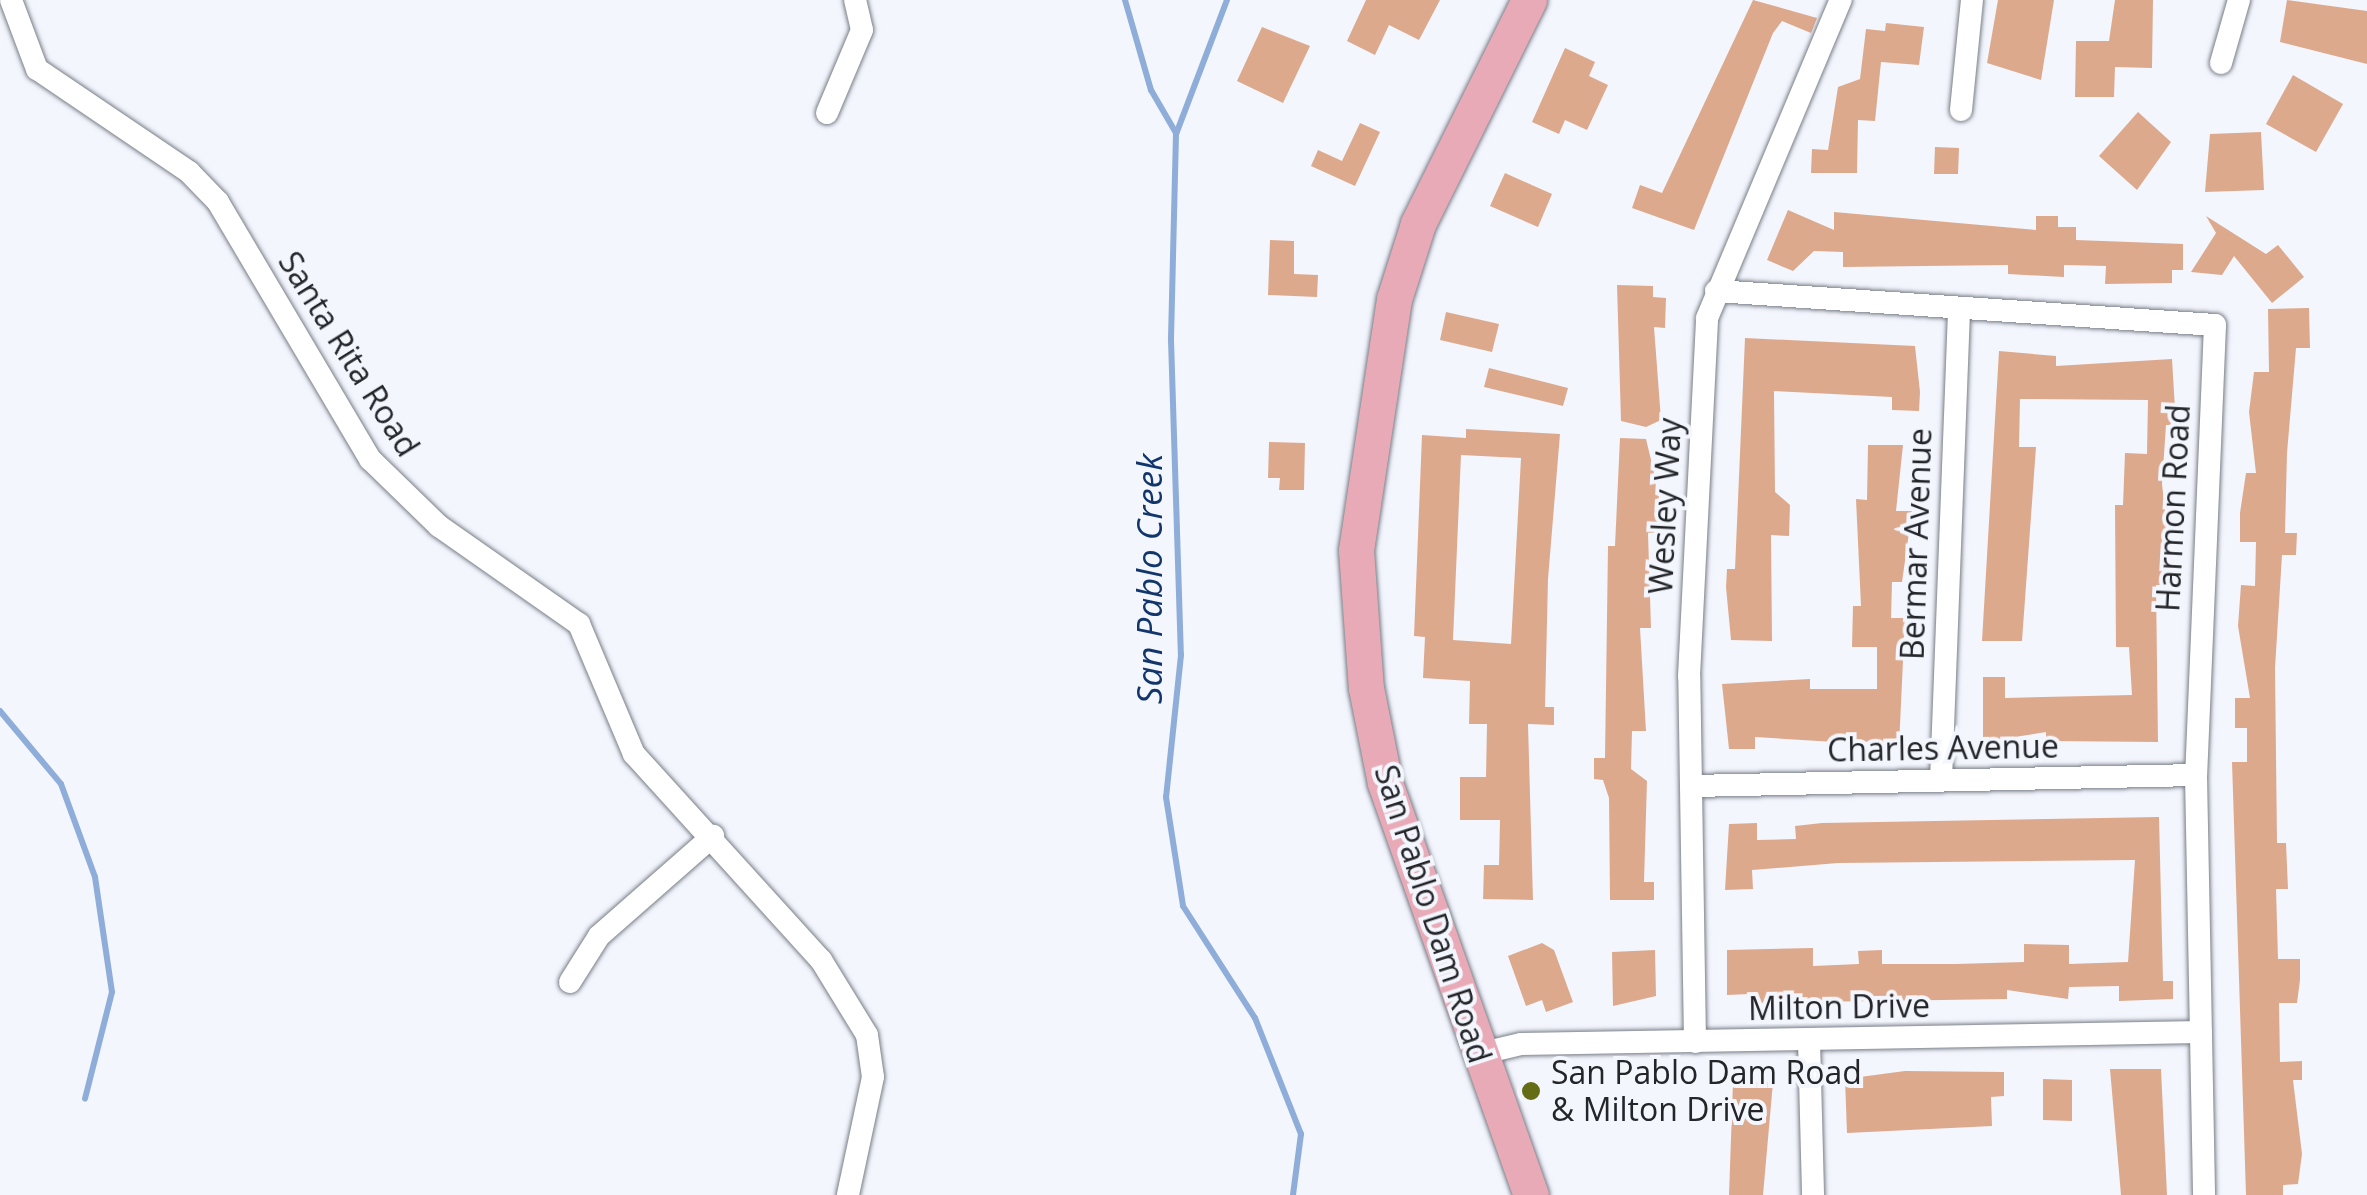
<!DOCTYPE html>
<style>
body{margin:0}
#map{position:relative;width:2367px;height:1195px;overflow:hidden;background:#f3f6fd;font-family:"Open Sans",sans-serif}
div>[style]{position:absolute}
.stream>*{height:6px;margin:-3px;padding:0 3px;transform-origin:3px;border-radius:3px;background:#8fadd9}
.building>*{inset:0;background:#dda98d}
.roads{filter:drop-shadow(0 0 2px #787d87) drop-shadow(0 0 2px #787d87)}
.street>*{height:22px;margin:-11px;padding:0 11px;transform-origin:11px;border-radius:11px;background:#fff}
.primary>*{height:35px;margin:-17.5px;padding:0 17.5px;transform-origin:17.5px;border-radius:17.5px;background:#e8aab6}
.dots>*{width:28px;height:28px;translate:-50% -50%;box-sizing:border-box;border:5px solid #f3f6fd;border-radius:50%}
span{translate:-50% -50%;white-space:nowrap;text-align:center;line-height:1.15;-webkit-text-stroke:8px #f3f6fd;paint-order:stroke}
.street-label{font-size:32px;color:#232529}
.poi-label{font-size:32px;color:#232529}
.left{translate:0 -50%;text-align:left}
.water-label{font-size:35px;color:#12366c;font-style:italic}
</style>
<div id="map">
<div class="stream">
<div style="left:1125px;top:0;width:94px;rotate:73.9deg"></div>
<div style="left:1151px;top:90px;width:50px;rotate:59.8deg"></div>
<div style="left:1227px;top:0;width:143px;rotate:110.8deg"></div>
<div style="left:1176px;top:134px;width:206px;rotate:91.4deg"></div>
<div style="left:1171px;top:340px;width:315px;rotate:88.2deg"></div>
<div style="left:1181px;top:655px;width:143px;rotate:96deg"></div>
<div style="left:1166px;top:797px;width:110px;rotate:81.1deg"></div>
<div style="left:1183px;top:906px;width:133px;rotate:57.3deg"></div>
<div style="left:1255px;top:1018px;width:125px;rotate:68.4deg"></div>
<div style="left:1301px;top:1134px;width:62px;rotate:97.5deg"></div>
<div style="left:0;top:711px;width:95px;rotate:50.1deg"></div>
<div style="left:61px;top:784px;width:99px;rotate:69.9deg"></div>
<div style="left:95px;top:877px;width:116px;rotate:81.6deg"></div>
<div style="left:112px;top:992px;width:110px;rotate:104.2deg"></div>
</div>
<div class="building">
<div style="clip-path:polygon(1366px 0,1440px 0,1419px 40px,1389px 25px,1375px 55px,1347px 41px)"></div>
<div style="clip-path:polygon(1753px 0,1817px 18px,1811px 33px,1782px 21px,1773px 33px,1694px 230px,1632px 208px,1640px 185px,1662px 193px)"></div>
<div style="clip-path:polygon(1998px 0,2054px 0,2041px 80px,1987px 63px)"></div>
<div style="clip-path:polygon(2115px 0,2153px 0,2152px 68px,2115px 67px,2114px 97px,2075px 97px,2076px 41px,2109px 41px)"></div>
<div style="clip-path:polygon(2287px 0,2367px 11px,2367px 64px,2280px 42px)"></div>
<div style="clip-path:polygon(1886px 23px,1924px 27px,1919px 65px,1881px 62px,1875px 121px,1858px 120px,1857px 173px,1811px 173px,1812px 149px,1828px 150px,1838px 87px,1860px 79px,1866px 29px,1885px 31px)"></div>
<div style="clip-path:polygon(1262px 27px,1310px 46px,1283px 103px,1237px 81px)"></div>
<div style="clip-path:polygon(1565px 48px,1595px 62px,1589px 76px,1608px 85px,1587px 130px,1565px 120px,1559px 134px,1532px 122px)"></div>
<div style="clip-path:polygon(2293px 75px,2343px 104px,2316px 152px,2266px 124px)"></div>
<div style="clip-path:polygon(2138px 112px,2171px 142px,2137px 190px,2099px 156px)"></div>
<div style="clip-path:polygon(1360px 123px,1380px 132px,1355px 186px,1311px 166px,1318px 150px,1342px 161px)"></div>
<div style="clip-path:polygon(2261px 132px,2264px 190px,2205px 192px,2210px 134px)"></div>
<div style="clip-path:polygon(1935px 147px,1959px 148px,1958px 174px,1934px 174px)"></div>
<div style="clip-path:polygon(1505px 173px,1552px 194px,1538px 227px,1490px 206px)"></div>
<div style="clip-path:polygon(1788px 210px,1834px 230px,1834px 212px,2036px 230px,2036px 216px,2058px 216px,2058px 227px,2076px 227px,2076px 240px,2183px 244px,2183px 270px,2172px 270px,2172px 283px,2105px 284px,2106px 266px,2064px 265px,2064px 277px,2008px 274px,2008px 265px,1843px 267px,1843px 252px,1814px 251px,1793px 271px,1767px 260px)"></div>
<div style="clip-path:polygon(2206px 216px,2266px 254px,2278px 245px,2304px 277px,2272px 303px,2234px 256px,2222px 275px,2191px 272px,2216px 233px)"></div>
<div style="clip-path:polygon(1270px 240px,1294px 241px,1294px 274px,1318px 275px,1317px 297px,1268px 295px)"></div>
<div style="clip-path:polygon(1617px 285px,1653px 286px,1653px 297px,1666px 298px,1665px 328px,1654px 327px,1661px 420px,1646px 427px,1621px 421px)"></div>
<div style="clip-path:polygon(2309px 308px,2310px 348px,2296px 348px,2287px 453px,2285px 533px,2297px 533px,2296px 555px,2282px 555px,2275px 668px,2277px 843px,2286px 843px,2288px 889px,2276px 889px,2278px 959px,2300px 959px,2300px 980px,2297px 1003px,2279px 1003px,2280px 1062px,2302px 1061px,2302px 1080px,2293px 1080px,2302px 1154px,2298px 1184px,2283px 1185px,2283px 1195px,2246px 1195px,2232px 762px,2247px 762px,2247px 728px,2235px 728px,2235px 698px,2250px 698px,2238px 626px,2241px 585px,2255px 586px,2256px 542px,2240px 542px,2240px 513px,2246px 473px,2256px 473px,2249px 412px,2254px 372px,2269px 372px,2268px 309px)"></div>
<div style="clip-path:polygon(1446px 312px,1499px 324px,1492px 352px,1440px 340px)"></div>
<div style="clip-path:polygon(1745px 338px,1915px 346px,1920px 392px,1919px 411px,1892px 410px,1892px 397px,1774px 391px,1775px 492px,1790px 505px,1789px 536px,1771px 535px,1772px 641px,1731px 640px,1726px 587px,1727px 569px,1735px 569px)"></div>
<div style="clip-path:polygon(1999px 351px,2056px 356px,2056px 366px,2172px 359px,2176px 425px,2166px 425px,2162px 484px,2169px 546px,2165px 585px,2156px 585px,2158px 742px,2046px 741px,2046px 732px,1983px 742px,1983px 677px,2005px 677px,2005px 698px,2132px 695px,2129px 647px,2116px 647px,2115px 505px,2123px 505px,2125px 453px,2147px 454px,2148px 400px,2020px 399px,2019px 447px,2036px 447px,2022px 641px,1982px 641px)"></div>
<div style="clip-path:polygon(1489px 368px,1568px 388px,1563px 406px,1484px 387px)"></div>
<div style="clip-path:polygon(evenodd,1466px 429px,1560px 434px,1548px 579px,1545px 707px,1554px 707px,1554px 725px,1528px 724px,1533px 900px,1483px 899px,1484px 865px,1499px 865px,1500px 820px,1460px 820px,1460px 777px,1486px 777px,1487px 724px,1469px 724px,1470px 681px,1423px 678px,1425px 637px,1414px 636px,1422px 435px,1466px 438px,1466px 429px,1461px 455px,1521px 458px,1511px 644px,1453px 640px,1461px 455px)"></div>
<div style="clip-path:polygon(1620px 438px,1646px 439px,1659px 493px,1658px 533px,1648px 533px,1651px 628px,1640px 628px,1646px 731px,1632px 731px,1631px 769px,1647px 781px,1644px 882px,1654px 882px,1654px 900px,1610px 900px,1609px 798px,1603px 780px,1594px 779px,1594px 758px,1605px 758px,1608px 546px,1615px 546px)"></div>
<div style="clip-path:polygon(1269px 442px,1305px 443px,1304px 490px,1279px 490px,1280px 478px,1268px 478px)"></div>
<div style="clip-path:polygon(1868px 445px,1903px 445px,1896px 511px,1912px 511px,1902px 582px,1892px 582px,1891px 618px,1905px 618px,1899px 746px,1755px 737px,1755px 749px,1729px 749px,1722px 684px,1810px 679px,1810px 689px,1877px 689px,1877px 647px,1852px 647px,1853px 606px,1861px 606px,1856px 499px,1867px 500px)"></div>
<div style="clip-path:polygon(2159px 817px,2163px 981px,2173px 981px,2173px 999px,2119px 1001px,2119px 986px,2069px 987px,2068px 999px,2007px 990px,2007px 999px,1751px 1003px,1750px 994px,1727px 995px,1727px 950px,1813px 948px,1813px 966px,1859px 964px,1858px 951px,1882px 950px,1882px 964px,1956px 964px,2024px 962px,2024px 944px,2069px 945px,2069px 964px,2128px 962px,2135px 860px,1838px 863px,1752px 870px,1753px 889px,1725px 890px,1729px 824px,1757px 823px,1757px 840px,1796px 839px,1795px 826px,1822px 823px)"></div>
<div style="clip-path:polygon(1542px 943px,1554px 950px,1573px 1002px,1546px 1012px,1542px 1000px,1526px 1006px,1508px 956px)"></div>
<div style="clip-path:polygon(1655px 950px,1656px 996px,1613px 1006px,1612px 952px)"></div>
<div style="clip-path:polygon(2110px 1069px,2161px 1069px,2167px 1195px,2121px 1195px)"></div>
<div style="clip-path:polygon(1905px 1071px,2004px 1072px,2004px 1096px,1991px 1097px,1992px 1126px,1847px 1133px,1845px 1079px)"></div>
<div style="clip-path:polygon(2043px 1079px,2072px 1080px,2072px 1121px,2043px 1120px)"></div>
<div style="clip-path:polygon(1733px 1082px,1773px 1082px,1763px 1195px,1729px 1195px)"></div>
</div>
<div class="roads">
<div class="street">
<div style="left:11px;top:0;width:74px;rotate:69.4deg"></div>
<div style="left:37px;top:69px;width:184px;rotate:34.1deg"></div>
<div style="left:189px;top:172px;width:42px;rotate:46deg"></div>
<div style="left:218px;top:202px;width:299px;rotate:59.4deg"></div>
<div style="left:370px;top:459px;width:96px;rotate:44.2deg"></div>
<div style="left:439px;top:526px;width:171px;rotate:35deg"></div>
<div style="left:579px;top:624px;width:141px;rotate:67.1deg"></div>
<div style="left:634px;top:754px;width:278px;rotate:47.8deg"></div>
<div style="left:821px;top:960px;width:88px;rotate:58.5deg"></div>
<div style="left:867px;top:1035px;width:42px;rotate:81.9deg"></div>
<div style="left:873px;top:1077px;width:121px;rotate:102deg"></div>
<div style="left:2221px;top:63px;width:66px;rotate:-74.1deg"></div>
<div style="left:1961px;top:110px;width:111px;rotate:-84.3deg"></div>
<div style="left:827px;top:113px;width:90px;rotate:-67.1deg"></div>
<div style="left:862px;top:30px;width:31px;rotate:-103deg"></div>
<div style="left:1716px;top:291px;width:500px;rotate:3.9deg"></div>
<div style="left:2215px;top:325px;width:450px;rotate:92.4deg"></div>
<div style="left:2196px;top:775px;width:420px;rotate:88.9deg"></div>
<div style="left:1941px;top:780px;width:469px;rotate:-87.8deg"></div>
<div style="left:1692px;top:786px;width:504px;rotate:-1.25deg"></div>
<div style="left:570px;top:982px;width:54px;rotate:-57.8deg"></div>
<div style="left:599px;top:936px;width:152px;rotate:-41.3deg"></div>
<div style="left:1809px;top:1040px;width:155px;rotate:88.5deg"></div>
<div style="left:1695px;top:1042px;width:366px;rotate:-90.9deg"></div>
<div style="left:1689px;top:676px;width:358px;rotate:-87.1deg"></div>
<div style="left:1707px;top:318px;width:345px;rotate:-67.2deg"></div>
<div style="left:1479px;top:1054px;width:43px;rotate:-13.4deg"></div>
<div style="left:1521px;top:1044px;width:680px;rotate:-1.01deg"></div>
</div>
<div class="primary">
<div style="left:1529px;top:0;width:250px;rotate:116.4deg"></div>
<div style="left:1418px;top:224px;width:79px;rotate:107.7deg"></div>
<div style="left:1394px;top:299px;width:254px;rotate:98.6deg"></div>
<div style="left:1356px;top:550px;width:138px;rotate:85.9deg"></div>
<div style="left:1366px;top:688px;width:97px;rotate:78.7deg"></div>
<div style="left:1385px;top:783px;width:437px;rotate:70.5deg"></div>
</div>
</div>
<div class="dots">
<div style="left:1531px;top:1091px;background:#656d14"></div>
</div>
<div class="street-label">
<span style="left:349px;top:354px;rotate:58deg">Santa Rita Road</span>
<span style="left:1665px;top:506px;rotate:-87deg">Wesley Way</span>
<span style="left:2173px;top:508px;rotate:-87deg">Harmon Road</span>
<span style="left:1916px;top:544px;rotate:-88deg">Bermar Avenue</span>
<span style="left:1943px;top:748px;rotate:-1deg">Charles Avenue</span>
<span style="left:1433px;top:914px;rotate:72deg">San Pablo Dam Road</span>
<span style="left:1839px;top:1007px;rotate:-1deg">Milton Drive</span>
</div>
<div class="poi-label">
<span class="left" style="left:1551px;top:1091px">San Pablo Dam Road<br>&amp; Milton Drive</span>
</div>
<div class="water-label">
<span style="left:1149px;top:579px;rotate:-90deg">San Pablo Creek</span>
</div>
</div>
